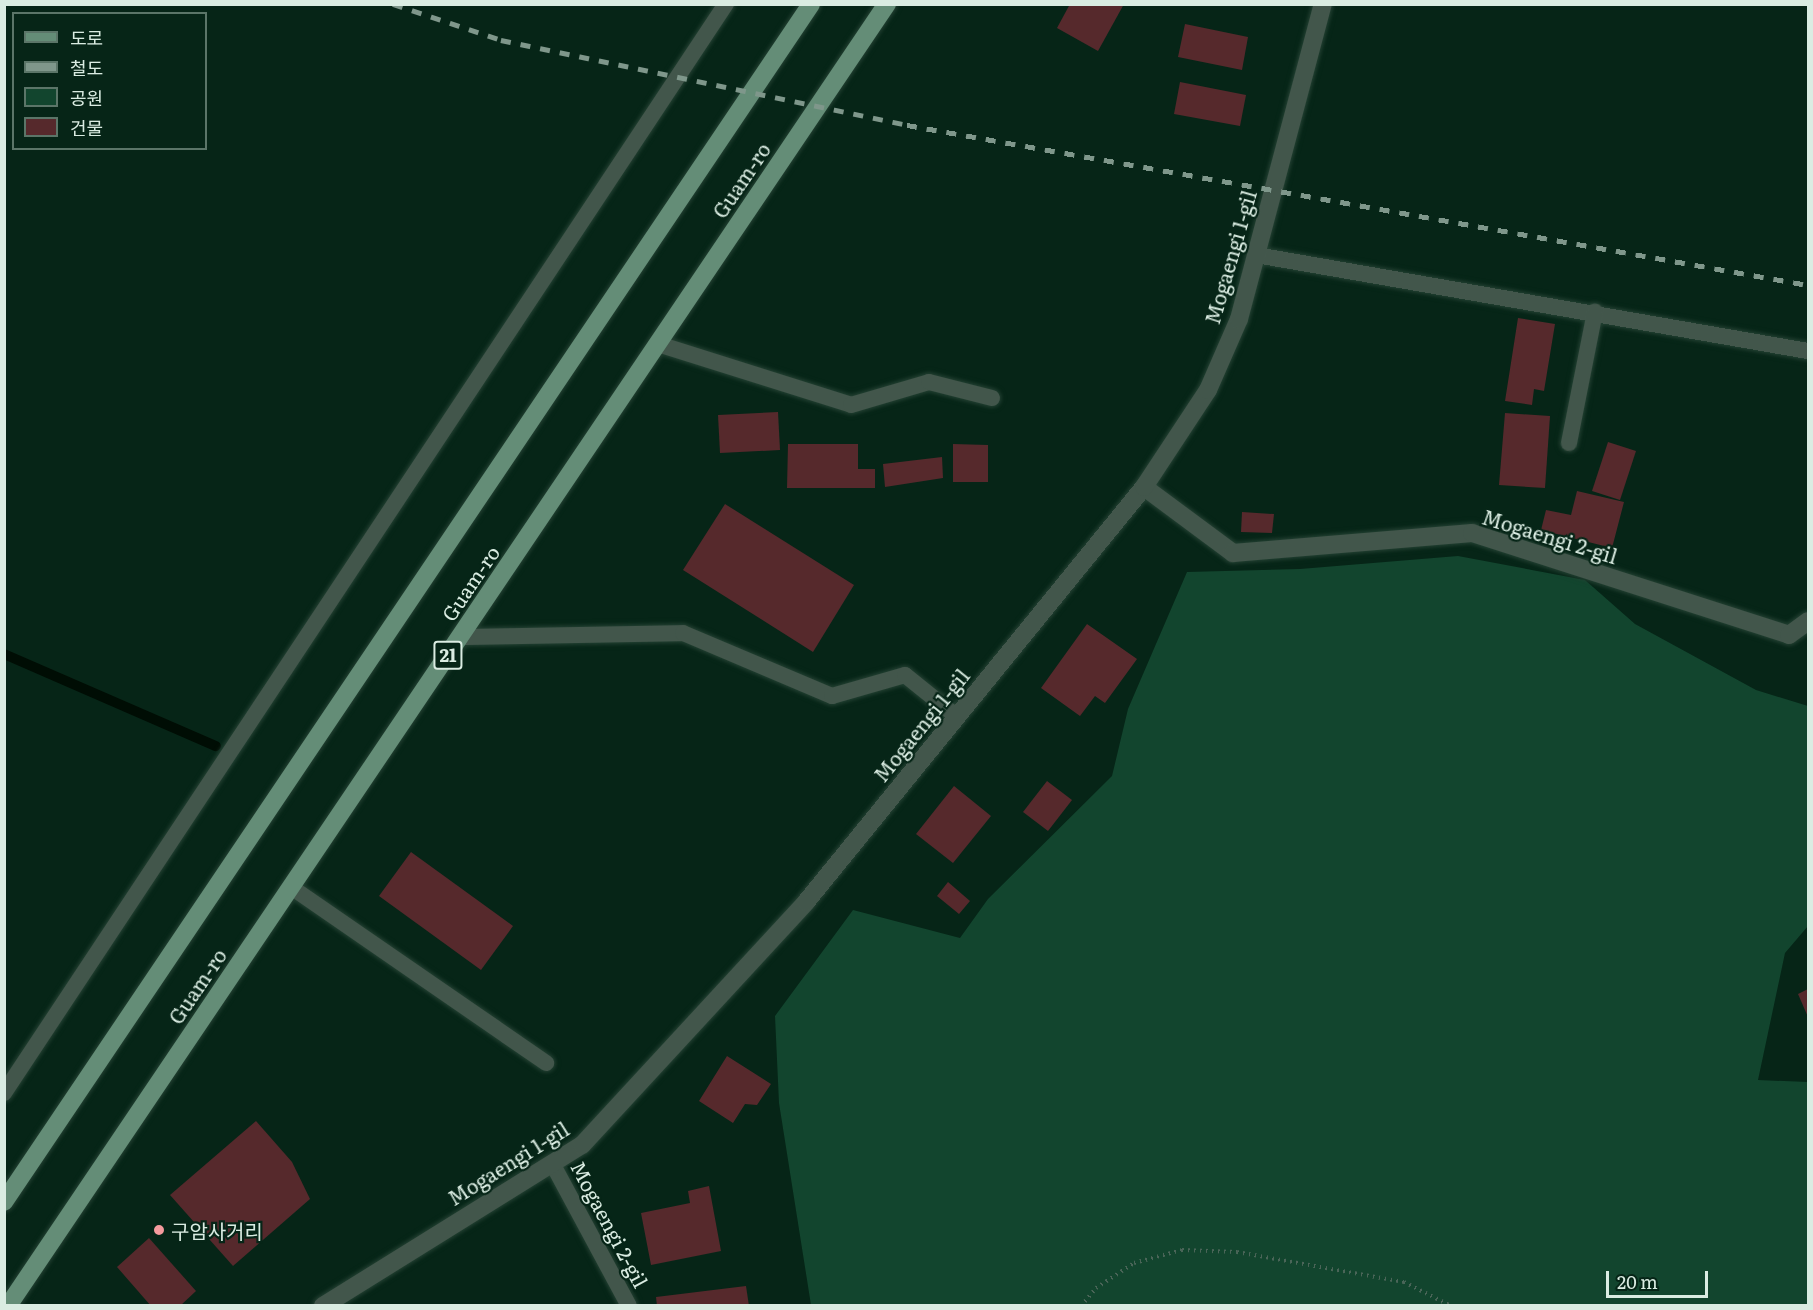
<!DOCTYPE html>
<meta charset="utf-8">
<style>
body{margin:0}
#map{position:relative;width:1813px;height:1310px;overflow:hidden;background:#062517;font-family:Literata,"Noto Sans KR",serif}
div>[style]{position:absolute}
.green>*{inset:0;background:#12452e}
.stream>*{height:10px;margin:-5px;padding:0 5px;transform-origin:5px;border-radius:5px;background:#000d04}
.building>*{inset:0;background:#56292c}
.path>*{height:4px;margin-top:-2px;transform-origin:0;background:repeating-linear-gradient(90deg,#4a6558 0 1.5px,transparent 0 6px)}
.roads{filter:drop-shadow(0 0 2px #244133) drop-shadow(0 0 2px #244133)}
.service>*{height:16px;margin:-8px;padding:0 8px;transform-origin:8px;border-radius:8px;background:#42564b}
.minor>*{height:18px;margin:-9px;padding:0 9px;transform-origin:9px;border-radius:9px;background:#42564b}
.primary>*{height:18px;margin:-9px;padding:0 9px;transform-origin:9px;border-radius:9px;background:#648d77}
.rail>*{height:4.5px;margin-top:-2.25px;transform-origin:0;background:repeating-linear-gradient(90deg,#7f978b 0 10px,transparent 0 20px)}
.dots>*{width:16px;height:16px;translate:-50% -50%;box-sizing:border-box;border:3px solid #062517;border-radius:50%}
span{translate:-50% -50%;white-space:nowrap;text-align:center;line-height:1.15;-webkit-text-stroke:4.5px #062517;paint-order:stroke}
.shield-label span{padding:2px 4px;background:#062517;border:2px solid;border-radius:4px;-webkit-text-stroke-width:0}
.shield-label{font-size:18px;color:#daece2;font-weight:700}
.street-label{font-size:20px;color:#daece2}
.poi-label{font-size:20px;color:#daece2}
.left{translate:0 -50%;text-align:left}
.frame{position:absolute;inset:0;border:6px solid #daece2;pointer-events:none}
.legend{position:absolute;left:12px;top:12px;width:195px;height:138px;box-sizing:border-box;background:#062517;border:2px solid #5b7568;margin:0;padding:8px 10px;list-style:none;font-size:18px;color:#daece2}
.legend li{display:flex;align-items:center;gap:12px;height:30px}
.legend b{width:30px;border:2px solid #5b7568}
.scale{position:absolute;left:1606px;top:1271px;width:102px;height:27px;box-sizing:border-box;border:3px solid #daece2;border-top:0;padding-left:8px;font-size:18px;line-height:21px;white-space:nowrap;color:#daece2;-webkit-text-stroke:4px #062517;paint-order:stroke}
</style>
<div id="map">
<div class="green">
<div style="clip-path:polygon(1458px 556px,1585px 580px,1635px 624px,1756px 690px,1808px 706px,1808px 926px,1785px 953px,1758px 1080px,1808px 1082px,1808px 1305px,811px 1305px,779px 1103px,775px 1016px,853px 910px,960px 938px,988px 899px,1112px 776px,1128px 709px,1187px 572px,1300px 569px)"></div>
</div>
<div class="stream">
<div style="left:4px;top:654px;width:231px;rotate:23.5deg"></div>
</div>
<div class="building">
<div style="clip-path:polygon(1070px 4px,1124px 4px,1098px 51px,1057px 28px)"></div>
<div style="clip-path:polygon(1185px 24px,1248px 37px,1242px 70px,1178px 57px)"></div>
<div style="clip-path:polygon(1180px 82px,1246px 95px,1240px 126px,1174px 114px)"></div>
<div style="clip-path:polygon(1518px 318px,1555px 324px,1544px 391px,1534px 389px,1532px 405px,1505px 401px)"></div>
<div style="clip-path:polygon(778px 412px,780px 450px,720px 453px,718px 415px)"></div>
<div style="clip-path:polygon(1505px 413px,1550px 416px,1545px 488px,1499px 485px)"></div>
<div style="clip-path:polygon(1608px 442px,1636px 451px,1620px 500px,1592px 491px)"></div>
<div style="clip-path:polygon(788px 444px,858px 444px,858px 469px,875px 469px,875px 488px,787px 488px)"></div>
<div style="clip-path:polygon(953px 444px,988px 445px,988px 482px,953px 482px)"></div>
<div style="clip-path:polygon(942px 457px,943px 478px,885px 487px,883px 464px)"></div>
<div style="clip-path:polygon(1577px 491px,1624px 502px,1612px 548px,1541px 530px,1546px 510px,1571px 515px)"></div>
<div style="clip-path:polygon(725px 504px,854px 585px,813px 652px,683px 570px)"></div>
<div style="clip-path:polygon(1242px 512px,1274px 514px,1272px 533px,1241px 532px)"></div>
<div style="clip-path:polygon(1087px 624px,1137px 659px,1105px 703px,1095px 696px,1080px 716px,1041px 688px)"></div>
<div style="clip-path:polygon(1047px 781px,1072px 800px,1048px 831px,1023px 812px)"></div>
<div style="clip-path:polygon(954px 786px,991px 816px,953px 863px,916px 834px)"></div>
<div style="clip-path:polygon(411px 852px,513px 926px,481px 970px,379px 896px)"></div>
<div style="clip-path:polygon(948px 882px,970px 901px,959px 914px,937px 896px)"></div>
<div style="clip-path:polygon(1808px 989px,1808px 1017px,1798px 994px)"></div>
<div style="clip-path:polygon(727px 1056px,771px 1084px,757px 1105px,745px 1104px,733px 1123px,699px 1101px)"></div>
<div style="clip-path:polygon(256px 1121px,292px 1162px,310px 1199px,233px 1266px,170px 1195px)"></div>
<div style="clip-path:polygon(709px 1186px,721px 1251px,651px 1265px,641px 1213px,690px 1203px,688px 1191px)"></div>
<div style="clip-path:polygon(149px 1238px,196px 1291px,180px 1306px,151px 1306px,117px 1267px)"></div>
<div style="clip-path:polygon(746px 1286px,749px 1306px,657px 1306px,656px 1297px)"></div>
</div>
<div class="path">
<div style="left:1081px;top:1306px;width:23px;rotate:-50deg"></div>
<div style="left:1096px;top:1288px;width:45px;rotate:-33.3deg"></div>
<div style="left:1134px;top:1263px;width:50px;rotate:-15.2deg"></div>
<div style="left:1182px;top:1250px;width:55px;rotate:2.1deg"></div>
<div style="left:1237px;top:1252px;width:170px;rotate:10.2deg"></div>
<div style="left:1404px;top:1282px;width:53px;rotate:27.1deg"></div>
</div>
<div class="roads">
<div class="service">
<div style="left:1256px;top:255px;width:560px;rotate:9.87deg"></div>
<div style="left:658px;top:344px;width:202px;rotate:17.5deg"></div>
<div style="left:851px;top:405px;width:81px;rotate:-16.4deg"></div>
<div style="left:929px;top:382px;width:65px;rotate:14.3deg"></div>
<div style="left:1569px;top:443px;width:134px;rotate:-78.8deg"></div>
<div style="left:460px;top:637px;width:223px;rotate:-1deg"></div>
<div style="left:683px;top:633px;width:162px;rotate:22.9deg"></div>
<div style="left:832px;top:696px;width:76px;rotate:-16deg"></div>
<div style="left:905px;top:675px;width:65px;rotate:38.8deg"></div>
<div style="left:291px;top:887px;width:310px;rotate:34.6deg"></div>
<div style="left:4px;top:1093px;width:1307px;rotate:-56.46deg"></div>
<div style="left:552px;top:1163px;width:162px;rotate:61.7deg"></div>
</div>
<div class="minor">
<div style="left:1144px;top:487px;width:111px;rotate:36.6deg"></div>
<div style="left:1233px;top:553px;width:240px;rotate:-4.8deg"></div>
<div style="left:1472px;top:533px;width:333px;rotate:17.8deg"></div>
<div style="left:1789px;top:635px;width:24px;rotate:-36deg"></div>
<div style="left:323px;top:1306px;width:305px;rotate:-31.9deg"></div>
<div style="left:582px;top:1145px;width:330px;rotate:-47.3deg"></div>
<div style="left:806px;top:902px;width:535px;rotate:-50.84deg"></div>
<div style="left:1144px;top:487px;width:116px;rotate:-56.6deg"></div>
<div style="left:1208px;top:390px;width:77px;rotate:-66.4deg"></div>
<div style="left:1239px;top:319px;width:326px;rotate:-75.1deg"></div>
</div>
<div class="primary">
<div style="left:4px;top:1202px;width:1444px;rotate:-56.03deg"></div>
<div style="left:8px;top:1306px;width:1571px;rotate:-55.98deg"></div>
</div>
</div>
<div class="rail">
<div style="left:393px;top:4px;width:114px;rotate:18.4deg"></div>
<div style="left:501px;top:40px;width:415px;rotate:11.8deg"></div>
<div style="left:907px;top:125px;width:915px;rotate:10.07deg"></div>
</div>
<div class="dots">
<div style="left:159px;top:1230px;background:#f59b9e"></div>
</div>
<div class="shield-label">
<span style="left:448px;top:655px">21</span>
</div>
<div class="street-label">
<span style="left:741px;top:180px;rotate:-56deg">Guam-ro</span>
<span style="left:1230px;top:257px;rotate:-74deg">Mogaengi 1-gil</span>
<span style="left:1550px;top:536px;rotate:17deg">Mogaengi 2-gil</span>
<span style="left:470px;top:583px;rotate:-56deg">Guam-ro</span>
<span style="left:921px;top:725px;rotate:-51deg">Mogaengi 1-gil</span>
<span style="left:197px;top:986px;rotate:-56deg">Guam-ro</span>
<span style="left:508px;top:1163px;rotate:-32deg">Mogaengi 1-gil</span>
<span style="left:610px;top:1224px;rotate:62deg">Mogaengi 2-gil</span>
</div>
<div class="poi-label">
<span class="left" style="left:171px;top:1230px">구암사거리</span>
</div>
<div class="frame"></div>
<ul class="legend">
<li><b style="height:8px;background:#648d77"></b>도로</li>
<li><b style="height:8px;background:#7f978b"></b>철도</li>
<li><b style="height:16px;background:#12452e"></b>공원</li>
<li><b style="height:16px;background:#56292c"></b>건물</li>
</ul>
<div class="scale">20 m</div>
</div>
